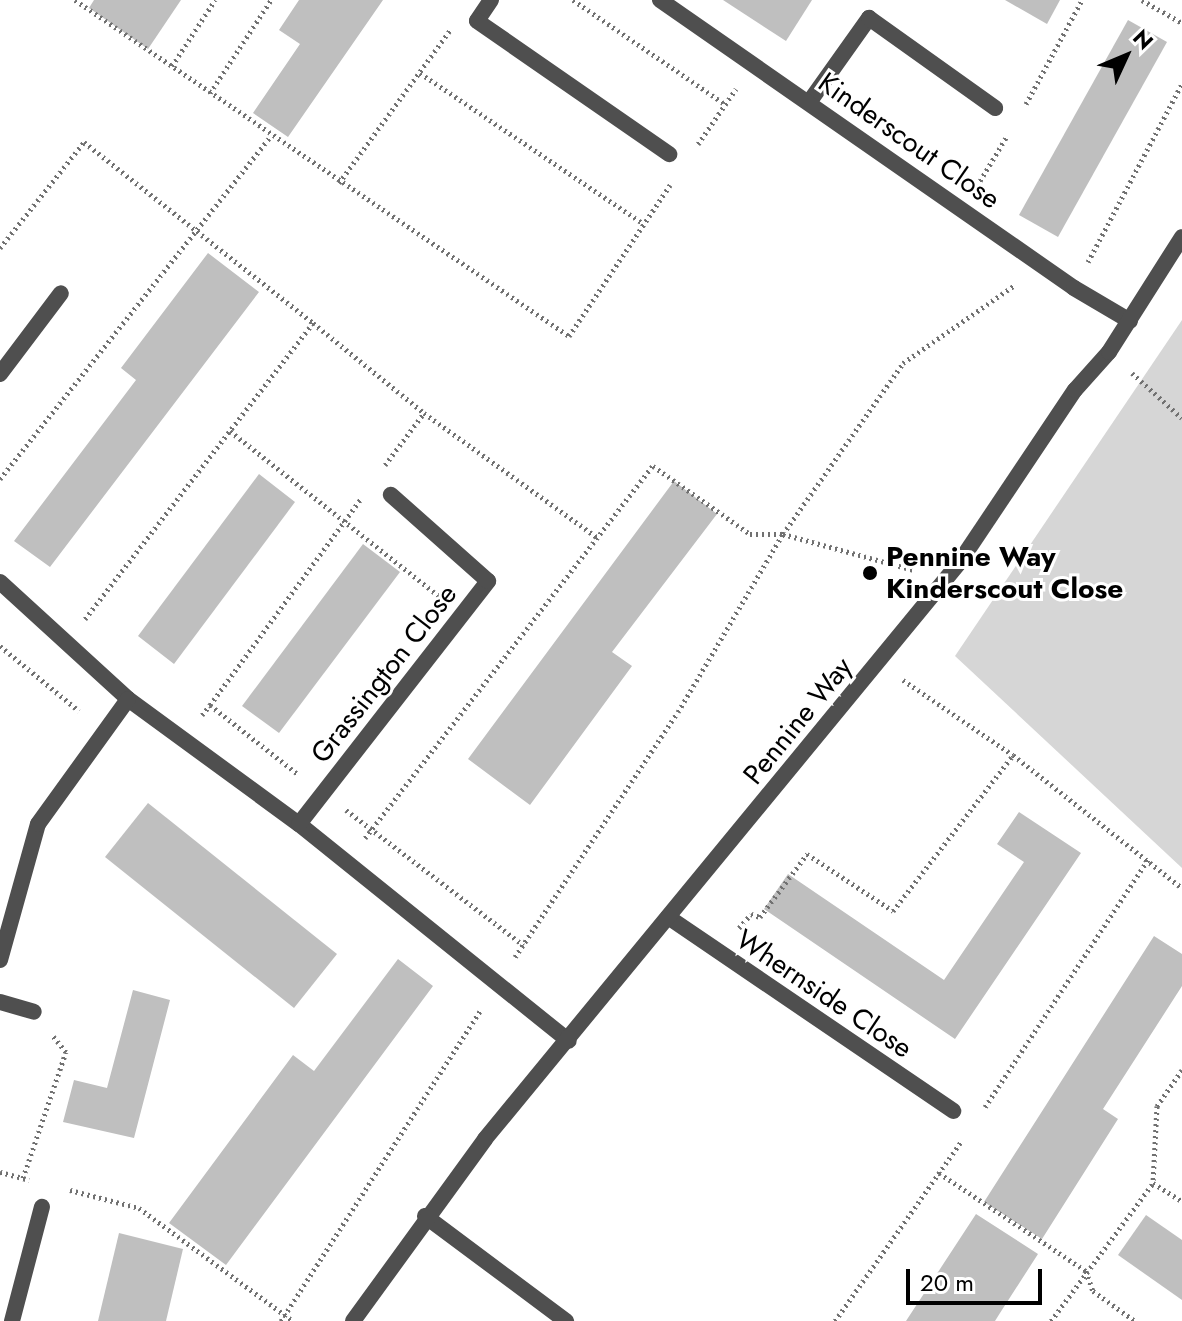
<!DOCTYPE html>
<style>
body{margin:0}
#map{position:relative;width:1182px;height:1321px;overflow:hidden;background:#fff;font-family:Jost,sans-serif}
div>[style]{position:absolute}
.green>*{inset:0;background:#d6d6d6}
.building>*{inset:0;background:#bfbfbf}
.path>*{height:5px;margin-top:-2.5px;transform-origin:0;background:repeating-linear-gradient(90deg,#717171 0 2px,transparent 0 6px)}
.service>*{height:16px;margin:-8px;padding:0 8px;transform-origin:8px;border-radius:8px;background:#4f4f4f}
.minor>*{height:16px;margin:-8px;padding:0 8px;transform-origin:8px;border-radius:8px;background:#4f4f4f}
.dots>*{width:22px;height:22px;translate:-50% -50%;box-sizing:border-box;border:4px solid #fff;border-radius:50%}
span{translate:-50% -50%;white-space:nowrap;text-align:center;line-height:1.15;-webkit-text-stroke:6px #fff;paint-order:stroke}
.street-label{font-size:28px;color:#000}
.poi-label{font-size:28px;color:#000;font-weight:700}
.left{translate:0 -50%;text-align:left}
.north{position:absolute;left:1086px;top:16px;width:80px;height:80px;-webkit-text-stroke:6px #fff;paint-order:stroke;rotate:46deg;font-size:22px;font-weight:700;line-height:32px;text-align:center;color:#000}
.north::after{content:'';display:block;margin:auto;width:28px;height:36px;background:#000;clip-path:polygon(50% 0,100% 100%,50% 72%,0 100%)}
.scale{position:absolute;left:906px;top:1269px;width:136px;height:36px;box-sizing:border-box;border:4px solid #000;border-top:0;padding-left:10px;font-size:24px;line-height:28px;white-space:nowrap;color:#000;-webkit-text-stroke:6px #fff;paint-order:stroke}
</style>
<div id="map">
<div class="green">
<div style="clip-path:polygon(1182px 320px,1182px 868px,955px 656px)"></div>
</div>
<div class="building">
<div style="clip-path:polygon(94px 0,181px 0,148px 49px,89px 8px)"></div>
<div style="clip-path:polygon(299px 0,383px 0,288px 137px,253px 113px,300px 44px,279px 30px)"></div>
<div style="clip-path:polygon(723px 0,812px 0,786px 41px)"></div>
<div style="clip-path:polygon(1005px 0,1060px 0,1047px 24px)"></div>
<div style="clip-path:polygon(1128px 20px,1167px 42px,1058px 237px,1019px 215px)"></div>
<div style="clip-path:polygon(208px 253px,259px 292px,50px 567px,14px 541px,136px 380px,121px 368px)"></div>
<div style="clip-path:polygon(259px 474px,295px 502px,174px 664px,138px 636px)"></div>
<div style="clip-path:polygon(674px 481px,717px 514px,612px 652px,632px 666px,530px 805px,468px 759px)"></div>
<div style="clip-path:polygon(363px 544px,400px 572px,279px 733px,242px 706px)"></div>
<div style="clip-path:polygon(148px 803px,337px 954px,294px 1008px,105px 857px)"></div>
<div style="clip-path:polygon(1019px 812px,1081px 853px,955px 1039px,764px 909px,788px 874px,944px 980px,1024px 862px,997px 844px)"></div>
<div style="clip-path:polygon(1154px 936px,1182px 954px,1182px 986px,1103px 1109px,1118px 1119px,1042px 1239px,984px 1202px)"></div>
<div style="clip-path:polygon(398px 959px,433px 986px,226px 1265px,169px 1223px,293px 1055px,314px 1071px)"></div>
<div style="clip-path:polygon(133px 990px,170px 1000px,134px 1138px,63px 1122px,74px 1080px,107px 1088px)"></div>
<div style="clip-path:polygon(976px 1214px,1038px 1254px,1000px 1313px,995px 1321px,906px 1321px)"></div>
<div style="clip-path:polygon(1146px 1215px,1182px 1240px,1182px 1300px,1118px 1255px)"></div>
<div style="clip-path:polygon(119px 1233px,183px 1249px,166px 1321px,98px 1321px)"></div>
</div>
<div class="path">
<div style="left:75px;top:0;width:597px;rotate:34.22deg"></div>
<div style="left:569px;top:336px;width:182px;rotate:-56.2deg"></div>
<div style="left:573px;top:0;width:184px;rotate:34.4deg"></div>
<div style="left:1142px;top:0;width:46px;rotate:29.9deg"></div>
<div style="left:172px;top:66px;width:79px;rotate:-56.9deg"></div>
<div style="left:420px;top:73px;width:270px;rotate:34deg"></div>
<div style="left:210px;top:93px;width:111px;rotate:-56.7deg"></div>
<div style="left:1026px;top:104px;width:118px;rotate:-61.7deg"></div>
<div style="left:698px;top:144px;width:67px;rotate:-55.4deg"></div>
<div style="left:339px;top:183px;width:189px;rotate:-54deg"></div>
<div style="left:977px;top:186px;width:58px;rotate:-59deg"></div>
<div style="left:0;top:248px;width:135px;rotate:-51.6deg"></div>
<div style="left:84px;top:142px;width:292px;rotate:38.3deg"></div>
<div style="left:1088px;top:262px;width:201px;rotate:-62.2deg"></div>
<div style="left:1132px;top:373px;width:67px;rotate:42deg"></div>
<div style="left:230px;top:431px;width:266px;rotate:38.3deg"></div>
<div style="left:385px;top:465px;width:65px;rotate:-53.1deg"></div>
<div style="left:0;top:479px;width:437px;rotate:-51.7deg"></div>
<div style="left:85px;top:619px;width:374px;rotate:-52.4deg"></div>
<div style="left:313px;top:323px;width:143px;rotate:39deg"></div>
<div style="left:424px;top:413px;width:214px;rotate:35.7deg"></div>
<div style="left:0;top:646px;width:102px;rotate:39.4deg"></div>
<div style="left:903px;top:680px;width:133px;rotate:34.3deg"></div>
<div style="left:1013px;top:755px;width:215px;rotate:38.2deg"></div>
<div style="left:210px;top:705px;width:255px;rotate:-53.8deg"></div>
<div style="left:202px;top:715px;width:13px;rotate:-51deg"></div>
<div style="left:210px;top:705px;width:113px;rotate:38.2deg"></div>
<div style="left:346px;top:810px;width:223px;rotate:37.3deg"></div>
<div style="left:365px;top:838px;width:470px;rotate:-52.3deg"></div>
<div style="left:653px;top:466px;width:118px;rotate:35deg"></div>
<div style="left:750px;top:534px;width:33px"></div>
<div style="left:783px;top:534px;width:136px;rotate:15.4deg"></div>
<div style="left:739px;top:928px;width:18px;rotate:-49deg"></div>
<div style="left:751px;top:914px;width:9px;rotate:18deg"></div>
<div style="left:760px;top:917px;width:79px;rotate:-53.3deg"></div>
<div style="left:807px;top:854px;width:103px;rotate:33.5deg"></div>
<div style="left:893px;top:911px;width:197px;rotate:-52.4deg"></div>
<div style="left:515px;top:957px;width:294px;rotate:-56.4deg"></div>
<div style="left:678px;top:712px;width:207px;rotate:-59.5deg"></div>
<div style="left:783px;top:534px;width:209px;rotate:-54.9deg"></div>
<div style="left:903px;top:363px;width:136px;rotate:-34.9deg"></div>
<div style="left:1182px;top:1070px;width:44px;rotate:124.8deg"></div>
<div style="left:1157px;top:1106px;width:77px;rotate:93deg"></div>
<div style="left:1153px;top:1183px;width:34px;rotate:32deg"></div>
<div style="left:985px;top:1107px;width:298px;rotate:-56.6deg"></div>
<div style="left:0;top:1172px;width:30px;rotate:15deg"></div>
<div style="left:939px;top:1173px;width:177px;rotate:33.7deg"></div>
<div style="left:1086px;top:1271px;width:21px;rotate:71deg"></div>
<div style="left:1093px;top:1291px;width:52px;rotate:35.5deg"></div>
<div style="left:23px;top:1178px;width:133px;rotate:-71.2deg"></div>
<div style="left:66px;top:1052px;width:22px;rotate:-129deg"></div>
<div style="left:70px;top:1190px;width:71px;rotate:14.6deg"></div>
<div style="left:139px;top:1208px;width:191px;rotate:36.3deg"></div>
<div style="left:281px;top:1321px;width:371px;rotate:-57.3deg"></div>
<div style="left:835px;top:1321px;width:219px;rotate:-54.9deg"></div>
<div style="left:1051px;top:1321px;width:172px;rotate:-53.5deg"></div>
</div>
<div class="service">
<div style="left:491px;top:0;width:25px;rotate:124deg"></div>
<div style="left:477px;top:21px;width:234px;rotate:34.7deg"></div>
<div style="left:810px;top:101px;width:102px;rotate:-54.6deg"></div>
<div style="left:869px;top:18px;width:155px;rotate:35.5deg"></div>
<div style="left:0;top:374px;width:101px;rotate:-53deg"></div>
<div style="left:12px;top:1321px;width:118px;rotate:-75.3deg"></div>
</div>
<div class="minor">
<div style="left:660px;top:0;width:504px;rotate:34.82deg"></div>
<div style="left:1074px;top:288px;width:65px;rotate:30.5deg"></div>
<div style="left:0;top:582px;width:173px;rotate:42.4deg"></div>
<div style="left:128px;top:699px;width:212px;rotate:36.2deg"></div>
<div style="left:299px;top:824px;width:346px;rotate:38.8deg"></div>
<div style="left:299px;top:824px;width:308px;rotate:-52.1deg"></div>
<div style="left:488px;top:581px;width:130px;rotate:-138.4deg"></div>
<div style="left:668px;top:917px;width:345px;rotate:34.2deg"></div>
<div style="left:0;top:960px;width:141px;rotate:-74.4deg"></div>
<div style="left:38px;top:824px;width:154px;rotate:-54.2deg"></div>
<div style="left:0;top:1002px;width:35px;rotate:16deg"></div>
<div style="left:425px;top:1216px;width:176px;rotate:36.7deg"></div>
<div style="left:353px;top:1321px;width:225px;rotate:-54deg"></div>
<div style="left:485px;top:1139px;width:746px;rotate:-50.55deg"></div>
<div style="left:959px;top:563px;width:208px;rotate:-56.2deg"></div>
<div style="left:1075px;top:390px;width:51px;rotate:-48.2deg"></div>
<div style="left:1109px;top:352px;width:136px;rotate:-57.6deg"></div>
</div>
<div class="dots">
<div style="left:870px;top:573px;background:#000"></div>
</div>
<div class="street-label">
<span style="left:909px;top:141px;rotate:35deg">Kinderscout Close</span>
<span style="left:384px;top:674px;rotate:-52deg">Grassington Close</span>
<span style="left:798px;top:721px;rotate:-51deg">Pennine Way</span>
<span style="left:824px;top:994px;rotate:34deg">Whernside Close</span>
</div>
<div class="poi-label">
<span class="left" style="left:886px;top:573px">Pennine Way<br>Kinderscout Close</span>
</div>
<div class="north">N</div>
<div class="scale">20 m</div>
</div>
